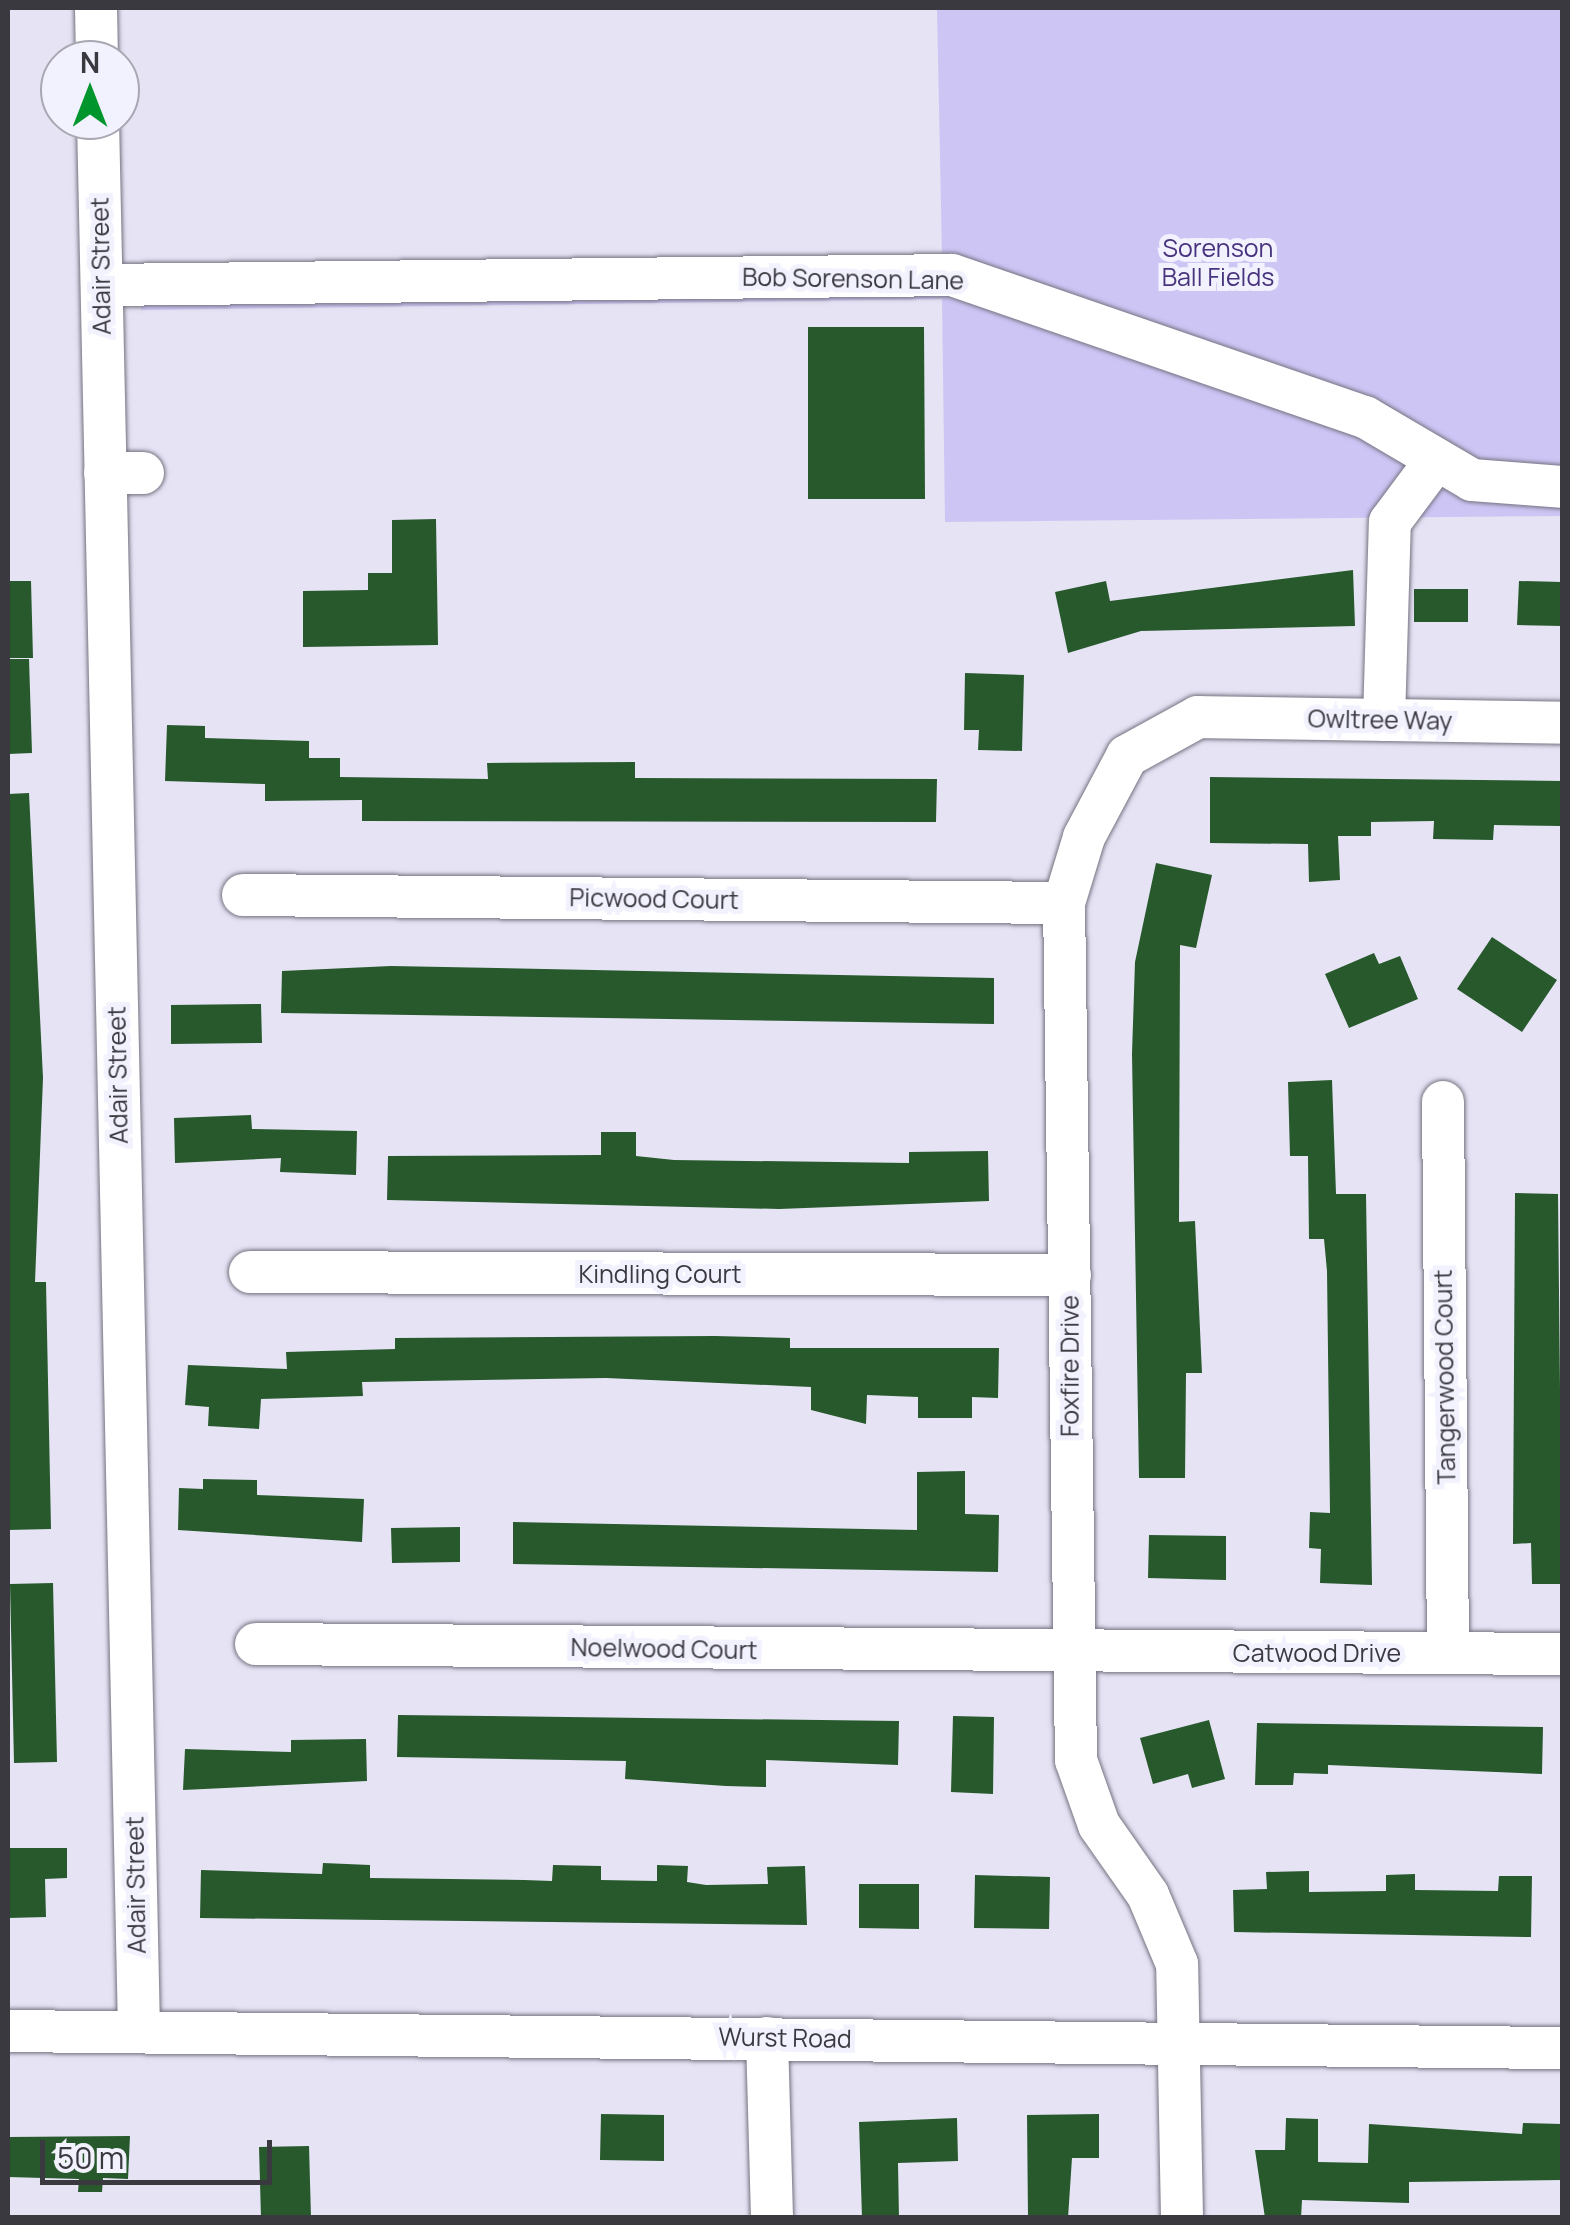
<!DOCTYPE html>
<style>
body{margin:0}
#map{position:relative;width:1570px;height:2225px;overflow:hidden;background:#e5e3f4;font-family:Manrope,sans-serif}
div>[style]{position:absolute}
.green>*{inset:0;background:#cdc6f5}
.building>*{inset:0;background:#27592c}
.roads{filter:drop-shadow(0 0 2px #757381) drop-shadow(0 0 2px #757381)}
.minor>*{height:42px;margin:-21px;padding:0 21px;transform-origin:21px;border-radius:21px;background:#fff}
span{translate:-50% -50%;white-space:nowrap;text-align:center;line-height:1.15;-webkit-text-stroke:10px #f2f1fe;paint-order:stroke}
.park-label{font-size:25px;color:#48347e}
.street-label{font-size:25px;color:#3a3940}
.frame{position:absolute;inset:0;border:10px solid #3a3940;pointer-events:none}
.north{position:absolute;left:40px;top:40px;width:100px;height:100px;box-sizing:border-box;background:#f2f1fe;border:2px solid #a8a7b2;border-radius:50%;rotate:0deg;font-size:28px;font-weight:700;line-height:40px;text-align:center;color:#3a3940}
.north::after{content:'';display:block;margin:auto;width:35px;height:45px;background:#00962d;clip-path:polygon(50% 0,100% 100%,50% 72%,0 100%)}
.scale{position:absolute;left:40px;top:2140px;width:232px;height:45px;box-sizing:border-box;border:5px solid #3a3940;border-top:0;padding-left:12px;font-size:30px;line-height:35px;white-space:nowrap;color:#3a3940;-webkit-text-stroke:8px #f2f1fe;paint-order:stroke}
</style>
<div id="map">
<div class="green">
<div style="clip-path:polygon(937px 8px,1562px 8px,1562px 516px,945px 522px,942px 299px,141px 310px,141px 267px,942px 256px)"></div>
</div>
<div class="building">
<div style="clip-path:polygon(808px 327px,924px 327px,925px 499px,808px 499px)"></div>
<div style="clip-path:polygon(436px 519px,438px 645px,303px 647px,303px 591px,368px 590px,368px 573px,392px 573px,392px 520px)"></div>
<div style="clip-path:polygon(1353px 570px,1355px 626px,1141px 631px,1068px 653px,1055px 592px,1106px 581px,1110px 601px)"></div>
<div style="clip-path:polygon(8px 581px,31px 581px,33px 658px,8px 658px)"></div>
<div style="clip-path:polygon(1519px 581px,1562px 582px,1562px 626px,1517px 625px)"></div>
<div style="clip-path:polygon(1414px 589px,1468px 589px,1468px 622px,1414px 622px)"></div>
<div style="clip-path:polygon(8px 659px,29px 659px,32px 753px,8px 754px)"></div>
<div style="clip-path:polygon(965px 673px,1024px 675px,1022px 751px,978px 750px,979px 730px,964px 730px)"></div>
<div style="clip-path:polygon(167px 725px,205px 726px,205px 738px,309px 741px,309px 758px,340px 758px,340px 777px,488px 779px,487px 763px,635px 762px,635px 778px,937px 779px,936px 822px,362px 821px,362px 800px,265px 801px,265px 784px,165px 781px)"></div>
<div style="clip-path:polygon(1210px 777px,1562px 781px,1562px 826px,1494px 825px,1493px 840px,1433px 839px,1434px 821px,1371px 822px,1371px 836px,1338px 836px,1340px 880px,1309px 882px,1308px 844px,1210px 843px)"></div>
<div style="clip-path:polygon(29px 793px,43px 1078px,35px 1282px,46px 1282px,51px 1529px,8px 1530px,8px 794px)"></div>
<div style="clip-path:polygon(1156px 863px,1212px 875px,1196px 948px,1180px 945px,1179px 1222px,1195px 1221px,1202px 1373px,1186px 1373px,1185px 1478px,1139px 1478px,1132px 1054px,1135px 962px)"></div>
<div style="clip-path:polygon(1492px 937px,1557px 980px,1522px 1032px,1457px 989px)"></div>
<div style="clip-path:polygon(1374px 953px,1379px 964px,1400px 956px,1418px 999px,1349px 1028px,1325px 974px)"></div>
<div style="clip-path:polygon(391px 966px,994px 978px,994px 1024px,281px 1013px,282px 971px)"></div>
<div style="clip-path:polygon(261px 1004px,262px 1043px,171px 1044px,171px 1005px)"></div>
<div style="clip-path:polygon(1332px 1080px,1336px 1194px,1366px 1194px,1372px 1585px,1320px 1583px,1321px 1549px,1309px 1548px,1310px 1512px,1330px 1513px,1327px 1271px,1324px 1239px,1309px 1239px,1308px 1156px,1290px 1156px,1288px 1082px)"></div>
<div style="clip-path:polygon(251px 1115px,252px 1129px,357px 1131px,356px 1175px,280px 1172px,281px 1158px,175px 1163px,174px 1118px)"></div>
<div style="clip-path:polygon(601px 1132px,636px 1132px,636px 1156px,674px 1160px,909px 1163px,909px 1152px,988px 1151px,989px 1201px,779px 1209px,387px 1200px,388px 1156px,601px 1155px)"></div>
<div style="clip-path:polygon(1515px 1193px,1558px 1194px,1562px 1584px,1532px 1584px,1531px 1543px,1513px 1544px)"></div>
<div style="clip-path:polygon(715px 1336px,790px 1338px,790px 1348px,999px 1348px,998px 1398px,972px 1397px,972px 1418px,918px 1418px,918px 1397px,867px 1395px,866px 1424px,811px 1410px,811px 1387px,606px 1378px,362px 1382px,363px 1396px,261px 1399px,259px 1429px,208px 1426px,209px 1407px,185px 1405px,188px 1365px,287px 1369px,286px 1352px,395px 1349px,395px 1338px)"></div>
<div style="clip-path:polygon(965px 1471px,965px 1514px,999px 1515px,998px 1572px,513px 1564px,513px 1522px,917px 1530px,917px 1472px)"></div>
<div style="clip-path:polygon(203px 1479px,257px 1480px,257px 1495px,364px 1499px,362px 1542px,178px 1530px,179px 1488px,203px 1489px)"></div>
<div style="clip-path:polygon(460px 1527px,460px 1562px,392px 1563px,391px 1528px)"></div>
<div style="clip-path:polygon(1149px 1535px,1226px 1536px,1226px 1580px,1148px 1578px)"></div>
<div style="clip-path:polygon(53px 1583px,57px 1762px,14px 1763px,10px 1584px)"></div>
<div style="clip-path:polygon(398px 1715px,899px 1721px,898px 1765px,766px 1760px,766px 1787px,726px 1786px,625px 1779px,626px 1761px,397px 1757px)"></div>
<div style="clip-path:polygon(953px 1716px,994px 1717px,993px 1794px,951px 1792px)"></div>
<div style="clip-path:polygon(1209px 1720px,1225px 1779px,1192px 1788px,1188px 1774px,1153px 1784px,1140px 1738px)"></div>
<div style="clip-path:polygon(1257px 1723px,1543px 1727px,1542px 1774px,1328px 1765px,1328px 1774px,1294px 1773px,1293px 1785px,1255px 1785px)"></div>
<div style="clip-path:polygon(366px 1739px,367px 1781px,183px 1790px,185px 1749px,291px 1752px,291px 1740px)"></div>
<div style="clip-path:polygon(8px 1848px,67px 1848px,67px 1878px,45px 1879px,46px 1917px,8px 1918px)"></div>
<div style="clip-path:polygon(323px 1863px,370px 1865px,370px 1878px,524px 1880px,552px 1881px,553px 1865px,601px 1866px,601px 1880px,657px 1881px,657px 1865px,688px 1866px,687px 1882px,706px 1885px,768px 1884px,767px 1867px,805px 1866px,807px 1925px,200px 1918px,201px 1870px,322px 1874px)"></div>
<div style="clip-path:polygon(1309px 1871px,1309px 1892px,1386px 1891px,1386px 1875px,1415px 1874px,1415px 1890px,1498px 1891px,1499px 1876px,1532px 1876px,1531px 1937px,1234px 1932px,1233px 1890px,1267px 1889px,1266px 1872px)"></div>
<div style="clip-path:polygon(975px 1875px,1050px 1877px,1049px 1929px,974px 1928px)"></div>
<div style="clip-path:polygon(859px 1884px,919px 1884px,919px 1929px,859px 1928px)"></div>
<div style="clip-path:polygon(601px 2114px,664px 2115px,664px 2161px,600px 2160px)"></div>
<div style="clip-path:polygon(1099px 2114px,1099px 2158px,1072px 2158px,1068px 2218px,1028px 2218px,1027px 2115px)"></div>
<div style="clip-path:polygon(957px 2118px,958px 2161px,898px 2163px,899px 2218px,862px 2218px,859px 2122px)"></div>
<div style="clip-path:polygon(1286px 2118px,1318px 2119px,1318px 2162px,1368px 2163px,1369px 2124px,1522px 2134px,1523px 2123px,1562px 2124px,1562px 2180px,1409px 2182px,1409px 2203px,1302px 2200px,1301px 2218px,1265px 2218px,1255px 2150px,1285px 2150px)"></div>
<div style="clip-path:polygon(130px 2136px,128px 2179px,103px 2178px,102px 2192px,78px 2192px,79px 2179px,8px 2177px,8px 2137px)"></div>
<div style="clip-path:polygon(309px 2146px,311px 2218px,261px 2218px,259px 2147px)"></div>
</div>
<div class="roads">
<div class="minor">
<div style="left:96px;top:8px;width:52px;rotate:88.9deg"></div>
<div style="left:98px;top:120px;width:1911px;rotate:88.77deg"></div>
<div style="left:102px;top:285px;width:850px;rotate:-0.67deg"></div>
<div style="left:952px;top:275px;width:437px;rotate:19deg"></div>
<div style="left:1365px;top:417px;width:124px;rotate:30.5deg"></div>
<div style="left:1472px;top:480px;width:90px;rotate:4.4deg"></div>
<div style="left:105px;top:473px;width:38px"></div>
<div style="left:1384px;top:720px;width:198px;rotate:-88.3deg"></div>
<div style="left:1390px;top:522px;width:74px;rotate:-53.3deg"></div>
<div style="left:243px;top:895px;width:821px;rotate:0.56deg"></div>
<div style="left:1443px;top:1102px;width:550px;rotate:89.48deg"></div>
<div style="left:250px;top:1272px;width:820px;rotate:0.21deg"></div>
<div style="left:256px;top:1644px;width:1306px;rotate:0.44deg"></div>
<div style="left:8px;top:2031px;width:1554px;rotate:0.63deg"></div>
<div style="left:767px;top:2038px;width:180px;rotate:88.4deg"></div>
<div style="left:1182px;top:2218px;width:254px;rotate:-91.1deg"></div>
<div style="left:1177px;top:1964px;width:75px;rotate:-112.8deg"></div>
<div style="left:1148px;top:1895px;width:85px;rotate:-125deg"></div>
<div style="left:1099px;top:1825px;width:69px;rotate:-109.5deg"></div>
<div style="left:1076px;top:1760px;width:857px;rotate:-90.8deg"></div>
<div style="left:1064px;top:903px;width:69px;rotate:-73.1deg"></div>
<div style="left:1084px;top:837px;width:92px;rotate:-62deg"></div>
<div style="left:1127px;top:756px;width:81px;rotate:-28.8deg"></div>
<div style="left:1198px;top:717px;width:364px;rotate:0.9deg"></div>
</div>
</div>
<div class="park-label">
<span style="left:1218px;top:263px">Sorenson<br>Ball Fields</span>
</div>
<div class="street-label">
<span style="left:101px;top:266px;rotate:-91deg">Adair Street</span>
<span style="left:853px;top:279px;rotate:1deg">Bob Sorenson Lane</span>
<span style="left:1380px;top:720px;rotate:1deg">Owltree Way</span>
<span style="left:654px;top:899px;rotate:1deg">Picwood Court</span>
<span style="left:118px;top:1075px;rotate:-91deg">Adair Street</span>
<span style="left:660px;top:1274px">Kindling Court</span>
<span style="left:1070px;top:1366px;rotate:-90deg">Foxfire Drive</span>
<span style="left:1445px;top:1377px;rotate:-91deg">Tangerwood Court</span>
<span style="left:664px;top:1649px;rotate:1deg">Noelwood Court</span>
<span style="left:1317px;top:1653px">Catwood Drive</span>
<span style="left:136px;top:1885px;rotate:-91deg">Adair Street</span>
<span style="left:785px;top:2038px;rotate:1deg">Wurst Road</span>
</div>
<div class="frame"></div>
<div class="north">N</div>
<div class="scale">50 m</div>
</div>
